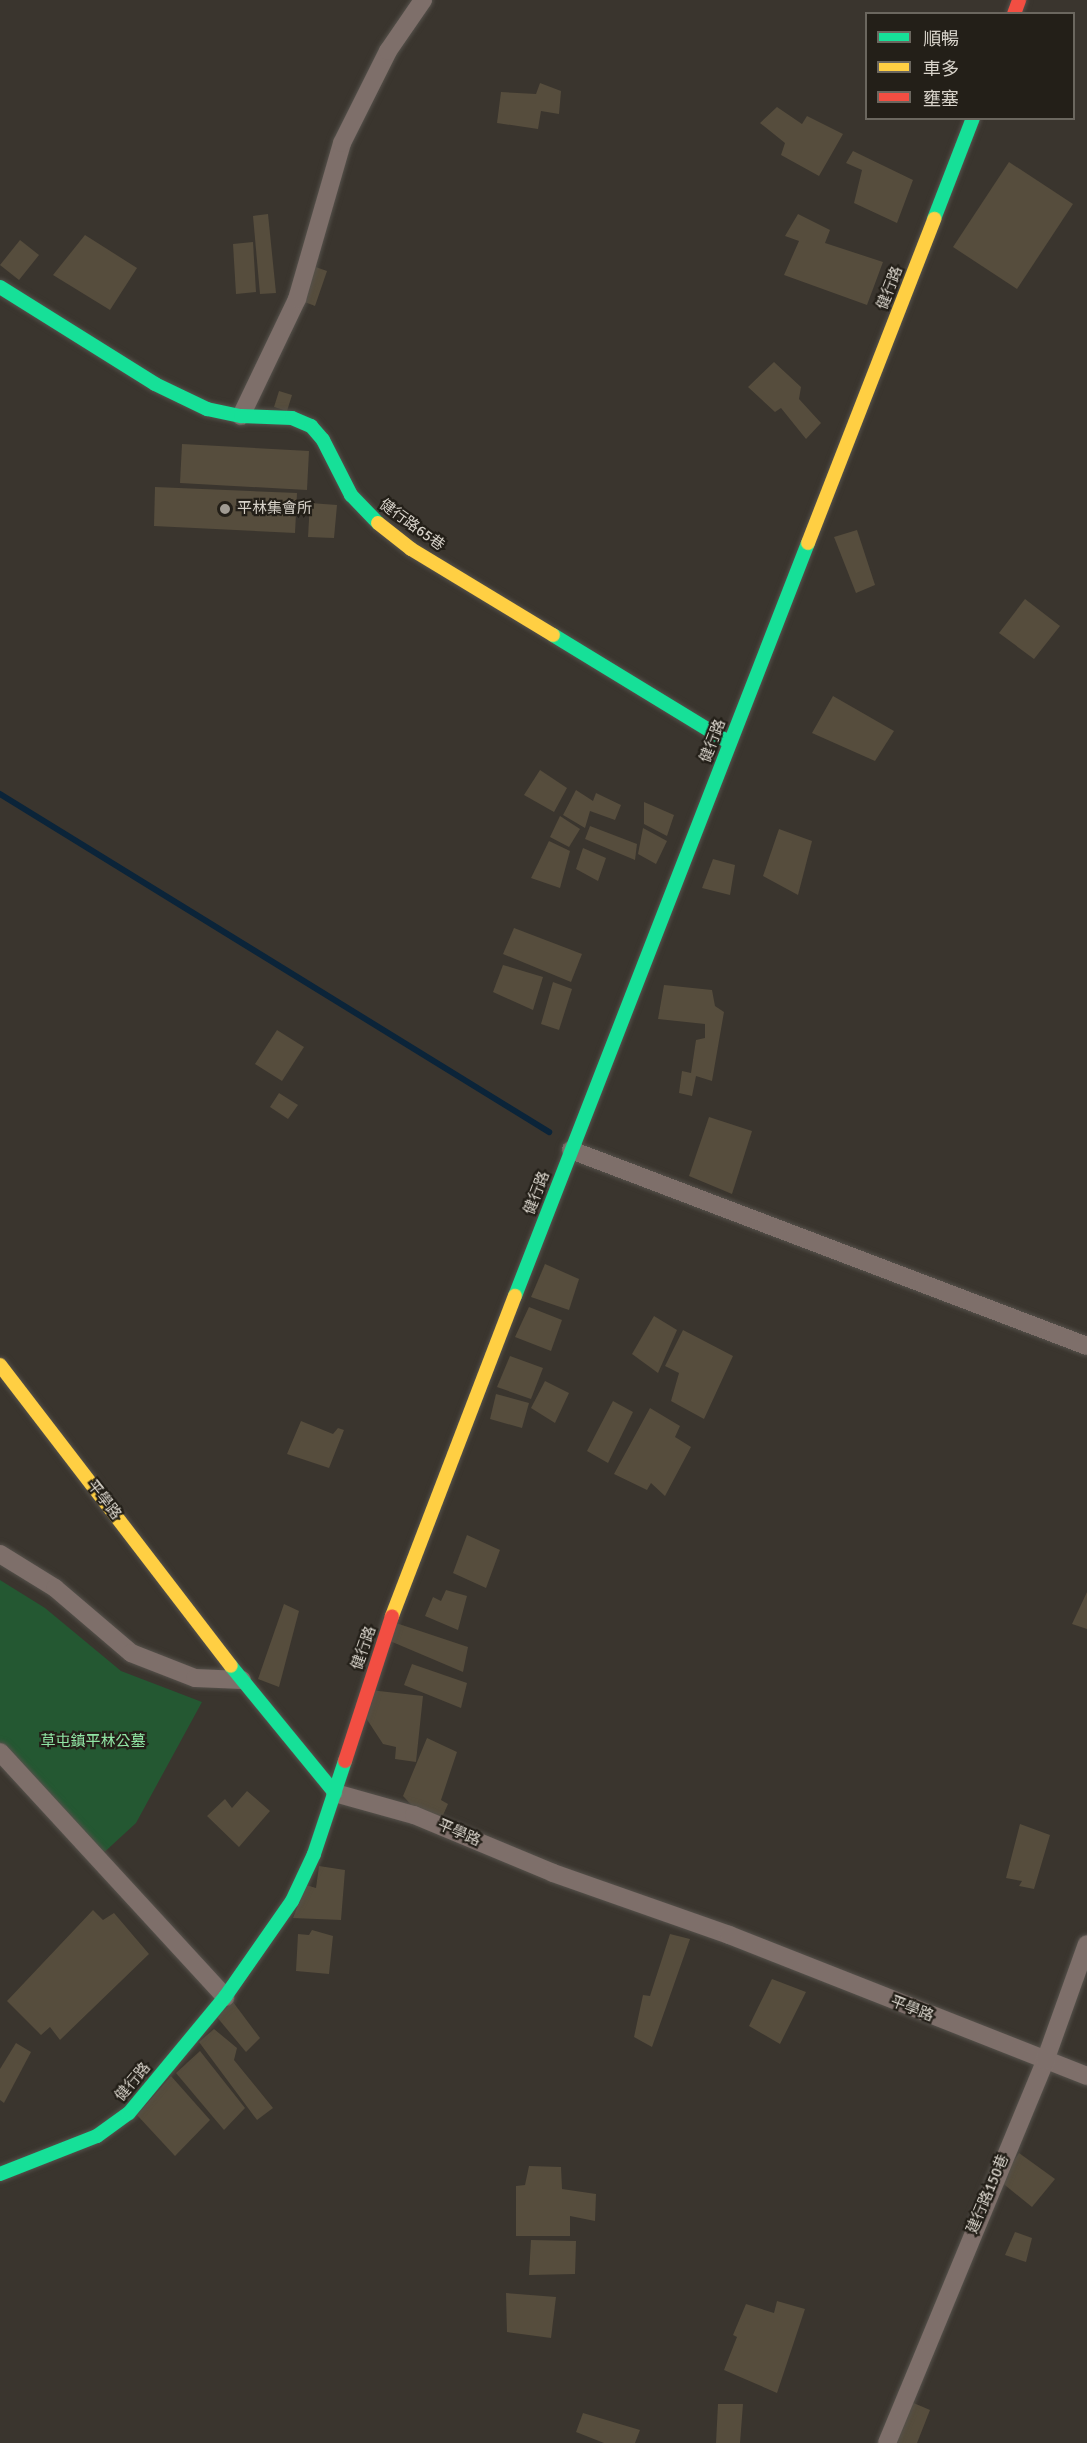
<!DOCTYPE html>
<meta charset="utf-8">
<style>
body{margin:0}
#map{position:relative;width:1087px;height:2443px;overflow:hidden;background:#3a352e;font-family:Signika,"Noto Sans TC",sans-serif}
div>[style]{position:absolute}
.green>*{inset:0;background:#245832}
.stream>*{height:6px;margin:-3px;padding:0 3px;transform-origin:3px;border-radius:3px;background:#0b2439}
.building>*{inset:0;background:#564d3d}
.roads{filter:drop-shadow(0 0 2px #55514b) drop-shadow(0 0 2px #55514b)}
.street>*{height:18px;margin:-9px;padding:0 9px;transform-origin:9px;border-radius:9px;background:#7e6f6a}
.fast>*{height:14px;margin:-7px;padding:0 7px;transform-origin:7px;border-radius:7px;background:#16e098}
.slow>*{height:14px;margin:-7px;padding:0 7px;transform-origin:7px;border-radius:7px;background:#ffcf43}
.jam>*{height:14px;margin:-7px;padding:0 7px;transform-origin:7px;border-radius:7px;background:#f24e42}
.dots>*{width:16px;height:16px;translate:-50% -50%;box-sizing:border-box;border:3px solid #231f18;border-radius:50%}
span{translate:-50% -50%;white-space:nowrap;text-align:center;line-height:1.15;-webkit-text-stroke:4.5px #231f18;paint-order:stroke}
.street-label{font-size:15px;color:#d7d2c9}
.poi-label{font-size:15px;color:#d7d2c9}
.left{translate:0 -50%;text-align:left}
.park-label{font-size:15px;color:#90e5a4}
.legend{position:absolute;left:865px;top:12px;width:210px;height:108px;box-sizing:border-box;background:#231f18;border:2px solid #6b675f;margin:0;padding:8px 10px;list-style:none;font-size:18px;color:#d7d2c9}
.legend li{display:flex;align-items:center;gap:12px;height:30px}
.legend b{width:30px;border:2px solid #6b675f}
</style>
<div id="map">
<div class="green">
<div style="clip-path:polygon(0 1580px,45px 1608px,121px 1671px,202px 1702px,136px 1823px,98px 1858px,0 1755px)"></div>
</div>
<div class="stream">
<div style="left:0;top:794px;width:645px;rotate:31.62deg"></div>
</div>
<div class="building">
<div style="clip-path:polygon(540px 83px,561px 91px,559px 114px,541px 111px,538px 129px,497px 123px,501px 92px,536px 94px)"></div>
<div style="clip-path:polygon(777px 107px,802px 124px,807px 116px,843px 134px,819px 176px,781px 155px,785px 143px,760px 123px)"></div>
<div style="clip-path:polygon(853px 151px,913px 180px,897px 223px,854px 203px,862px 170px,846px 163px)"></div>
<div style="clip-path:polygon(1009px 162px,1073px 204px,1017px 289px,953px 247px)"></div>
<div style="clip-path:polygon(268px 214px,276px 293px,260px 294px,253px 216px)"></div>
<div style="clip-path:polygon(798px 214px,830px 230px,825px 243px,883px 262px,867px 305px,784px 275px,799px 241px,785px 236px)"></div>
<div style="clip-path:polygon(85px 235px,137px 268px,110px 310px,53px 275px)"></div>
<div style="clip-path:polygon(20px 240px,39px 255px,19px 280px,0 265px)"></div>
<div style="clip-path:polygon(253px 242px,256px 292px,236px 294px,233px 244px)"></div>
<div style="clip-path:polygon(310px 265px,327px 271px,315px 306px,297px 299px)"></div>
<div style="clip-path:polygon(774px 362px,801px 387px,799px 399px,821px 423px,806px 439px,781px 408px,775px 412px,748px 387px)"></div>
<div style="clip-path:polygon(279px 391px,292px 395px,287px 411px,274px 407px)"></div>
<div style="clip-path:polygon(182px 444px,309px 451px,307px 490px,180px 483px)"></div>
<div style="clip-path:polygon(155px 487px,297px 493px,295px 533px,154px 526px)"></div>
<div style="clip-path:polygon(310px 503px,337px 505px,334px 538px,308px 537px)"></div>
<div style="clip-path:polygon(857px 530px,875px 585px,856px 593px,834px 537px)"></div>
<div style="clip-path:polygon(1025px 599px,1060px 626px,1034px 659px,999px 633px)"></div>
<div style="clip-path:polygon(833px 696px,894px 731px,875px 761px,812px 733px)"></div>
<div style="clip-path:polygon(540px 770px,567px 788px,554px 812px,524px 795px)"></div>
<div style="clip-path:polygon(576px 790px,593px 801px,596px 793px,621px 805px,615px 820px,590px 811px,585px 828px,563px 815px)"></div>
<div style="clip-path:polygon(644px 802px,674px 815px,667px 836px,644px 824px)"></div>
<div style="clip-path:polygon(560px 816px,580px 829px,569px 847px,550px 837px)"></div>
<div style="clip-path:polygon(590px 826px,637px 844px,635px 860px,585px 839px)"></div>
<div style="clip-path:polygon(643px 828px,667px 841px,656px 864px,638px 854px)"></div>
<div style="clip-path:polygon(779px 829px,812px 841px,798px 895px,763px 876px)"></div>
<div style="clip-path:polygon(549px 841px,570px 851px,560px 888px,531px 878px)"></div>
<div style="clip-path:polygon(583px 848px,606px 858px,598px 881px,576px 869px)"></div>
<div style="clip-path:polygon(713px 859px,735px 865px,730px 895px,702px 888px)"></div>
<div style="clip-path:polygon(514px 928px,582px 954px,571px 982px,503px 954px)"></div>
<div style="clip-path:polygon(503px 965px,543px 977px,533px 1010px,493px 992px)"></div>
<div style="clip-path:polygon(553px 982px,572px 989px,559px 1030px,541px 1024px)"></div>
<div style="clip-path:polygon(664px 985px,712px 990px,715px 1006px,724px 1012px,712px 1081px,696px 1076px,692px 1096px,679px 1093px,682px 1071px,691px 1073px,696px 1040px,705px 1038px,705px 1024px,658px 1019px)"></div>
<div style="clip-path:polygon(277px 1030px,304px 1047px,282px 1081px,255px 1064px)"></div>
<div style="clip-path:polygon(279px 1093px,298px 1105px,288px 1119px,270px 1107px)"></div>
<div style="clip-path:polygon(709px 1117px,752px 1131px,732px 1194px,689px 1176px)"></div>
<div style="clip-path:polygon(545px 1264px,579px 1279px,569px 1310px,531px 1297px)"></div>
<div style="clip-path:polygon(529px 1307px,562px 1320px,551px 1351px,515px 1337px)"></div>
<div style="clip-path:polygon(654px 1316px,677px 1330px,658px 1373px,632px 1354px)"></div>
<div style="clip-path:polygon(683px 1330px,733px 1356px,704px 1419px,671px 1401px,679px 1373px,665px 1366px)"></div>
<div style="clip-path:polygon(510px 1356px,543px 1368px,531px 1399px,497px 1387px)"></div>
<div style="clip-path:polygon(545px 1381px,569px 1393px,555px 1423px,531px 1408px)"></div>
<div style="clip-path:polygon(496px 1394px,529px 1403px,522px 1428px,490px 1419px)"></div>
<div style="clip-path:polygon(613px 1401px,633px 1412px,608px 1463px,587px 1451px)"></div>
<div style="clip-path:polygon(650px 1408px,680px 1426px,675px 1437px,691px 1447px,665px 1496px,651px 1483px,647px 1490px,614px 1474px)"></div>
<div style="clip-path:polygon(301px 1421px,333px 1434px,338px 1428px,344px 1430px,329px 1468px,287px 1454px)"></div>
<div style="clip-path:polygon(467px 1535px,500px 1550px,486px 1588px,453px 1573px)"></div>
<div style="clip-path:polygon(446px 1590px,467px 1596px,458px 1630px,425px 1616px,433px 1597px,441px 1601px)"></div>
<div style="clip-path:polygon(1087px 1592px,1087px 1629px,1072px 1624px)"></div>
<div style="clip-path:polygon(284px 1604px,299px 1611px,279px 1687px,258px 1679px)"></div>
<div style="clip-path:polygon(396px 1623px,468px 1647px,463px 1672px,390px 1641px)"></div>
<div style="clip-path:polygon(412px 1664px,467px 1683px,461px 1708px,404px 1685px)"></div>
<div style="clip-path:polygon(370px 1690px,423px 1696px,416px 1762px,395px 1759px,396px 1747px,383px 1744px,366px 1718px)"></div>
<div style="clip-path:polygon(427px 1738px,457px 1752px,441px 1800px,448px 1804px,440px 1822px,419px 1813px,403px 1796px)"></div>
<div style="clip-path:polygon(247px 1791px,270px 1811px,239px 1847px,207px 1816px,225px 1799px,232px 1808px)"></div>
<div style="clip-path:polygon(1020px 1824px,1050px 1835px,1034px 1889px,1019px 1886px,1022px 1881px,1006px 1878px)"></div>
<div style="clip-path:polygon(319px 1866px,345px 1870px,341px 1920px,293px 1918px,306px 1885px,316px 1888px)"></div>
<div style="clip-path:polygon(93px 1910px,103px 1920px,114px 1913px,149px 1954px,60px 2040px,50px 2027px,41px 2035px,7px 2001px)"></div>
<div style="clip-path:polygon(312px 1930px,333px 1936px,329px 1974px,296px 1971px,298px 1934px,309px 1935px)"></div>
<div style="clip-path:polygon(670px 1934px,690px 1939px,652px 2047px,634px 2037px,643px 1995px,650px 1996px)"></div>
<div style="clip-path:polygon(772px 1979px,806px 1992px,780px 2044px,749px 2026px)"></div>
<div style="clip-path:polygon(233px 2002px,260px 2038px,246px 2052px,216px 2016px)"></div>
<div style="clip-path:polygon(214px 2029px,237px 2048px,234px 2060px,273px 2108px,257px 2120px,199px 2042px)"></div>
<div style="clip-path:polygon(16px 2043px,31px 2052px,4px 2103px,0 2100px,0 2069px)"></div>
<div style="clip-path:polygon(200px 2051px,245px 2108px,224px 2130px,176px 2073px)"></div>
<div style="clip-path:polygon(171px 2076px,210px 2120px,175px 2156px,137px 2115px)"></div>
<div style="clip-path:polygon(1019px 2153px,1055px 2179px,1032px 2207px,1000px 2181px)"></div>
<div style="clip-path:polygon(529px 2166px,561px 2167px,562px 2189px,596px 2194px,595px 2221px,570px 2216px,570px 2236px,516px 2236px,516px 2186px,525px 2185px)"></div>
<div style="clip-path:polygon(1015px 2232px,1032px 2238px,1026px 2262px,1005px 2255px)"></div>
<div style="clip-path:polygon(531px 2240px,576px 2241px,575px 2274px,529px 2275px)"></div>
<div style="clip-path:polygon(506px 2293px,556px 2297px,551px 2338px,507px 2332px)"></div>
<div style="clip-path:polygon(777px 2301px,805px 2309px,777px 2393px,724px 2370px,737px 2337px,733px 2335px,746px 2304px,774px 2313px)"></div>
<div style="clip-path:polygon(909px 2401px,930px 2410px,917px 2443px,892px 2443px)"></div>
<div style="clip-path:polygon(718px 2404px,743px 2404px,740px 2443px,716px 2443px)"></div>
<div style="clip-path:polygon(583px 2413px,640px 2430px,635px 2443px,604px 2443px,576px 2432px)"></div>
</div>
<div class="roads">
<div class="street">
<div style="left:241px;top:416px;width:130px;rotate:-64.4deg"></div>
<div style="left:297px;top:299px;width:162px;rotate:-73.9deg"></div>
<div style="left:342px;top:143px;width:103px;rotate:-63.4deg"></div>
<div style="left:388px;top:51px;width:62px;rotate:-55.5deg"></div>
<div style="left:571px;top:1150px;width:552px;rotate:20.8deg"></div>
<div style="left:0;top:1554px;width:65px;rotate:31.7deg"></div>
<div style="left:55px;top:1588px;width:100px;rotate:40.5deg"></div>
<div style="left:131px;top:1653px;width:69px;rotate:21.3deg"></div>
<div style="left:195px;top:1678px;width:47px;rotate:2.4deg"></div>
<div style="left:0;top:1752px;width:333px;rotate:47.4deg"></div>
<div style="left:335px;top:1793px;width:82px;rotate:15.6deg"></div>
<div style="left:414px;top:1815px;width:151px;rotate:22.6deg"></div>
<div style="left:553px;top:1873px;width:187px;rotate:19.4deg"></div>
<div style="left:729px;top:1935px;width:385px;rotate:21.5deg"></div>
<div style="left:887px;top:2443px;width:413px;rotate:-67.5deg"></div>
<div style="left:1045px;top:2061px;width:124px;rotate:-70.3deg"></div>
</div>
<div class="fast">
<div style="left:934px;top:219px;width:108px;rotate:-68.9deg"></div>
<div style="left:0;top:287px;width:183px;rotate:32deg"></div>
<div style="left:155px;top:384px;width:58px;rotate:25.7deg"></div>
<div style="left:207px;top:409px;width:35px;rotate:12deg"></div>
<div style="left:241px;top:416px;width:51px;rotate:2.2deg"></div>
<div style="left:292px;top:418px;width:21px;rotate:23deg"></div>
<div style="left:311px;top:426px;width:18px;rotate:49deg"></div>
<div style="left:323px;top:440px;width:62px;rotate:63deg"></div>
<div style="left:351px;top:495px;width:39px;rotate:46deg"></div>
<div style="left:553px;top:635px;width:207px;rotate:31.4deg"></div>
<div style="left:515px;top:1296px;width:808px;rotate:-68.74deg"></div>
<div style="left:231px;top:1666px;width:164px;rotate:50.7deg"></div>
<div style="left:0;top:2174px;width:104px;rotate:-21.4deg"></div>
<div style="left:97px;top:2136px;width:39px;rotate:-36deg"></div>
<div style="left:129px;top:2113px;width:151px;rotate:-50.4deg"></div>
<div style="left:225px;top:1997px;width:117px;rotate:-55.1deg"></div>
<div style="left:292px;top:1901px;width:52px;rotate:-64.9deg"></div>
<div style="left:314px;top:1854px;width:98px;rotate:-71.6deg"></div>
</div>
<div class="slow">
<div style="left:378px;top:523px;width:42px;rotate:38.2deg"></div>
<div style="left:411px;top:549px;width:166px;rotate:31.2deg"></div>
<div style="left:808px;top:543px;width:348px;rotate:-68.7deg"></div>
<div style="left:0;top:1365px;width:379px;rotate:52.5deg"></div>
<div style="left:392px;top:1616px;width:343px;rotate:-69deg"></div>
</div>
<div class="jam">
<div style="left:1014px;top:14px;width:15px;rotate:-70deg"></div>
<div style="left:345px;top:1761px;width:152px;rotate:-72deg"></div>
</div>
</div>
<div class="dots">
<div style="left:225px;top:509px;background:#a09b93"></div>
</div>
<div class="street-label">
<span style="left:890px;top:288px;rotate:-69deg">健行路</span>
<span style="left:412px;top:525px;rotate:36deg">健行路65巷</span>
<span style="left:713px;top:741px;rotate:-69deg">健行路</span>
<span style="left:537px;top:1193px;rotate:-69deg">健行路</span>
<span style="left:104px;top:1500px;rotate:52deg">平學路</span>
<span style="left:364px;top:1648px;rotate:-71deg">健行路</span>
<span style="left:459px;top:1833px;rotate:23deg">平學路</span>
<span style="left:912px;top:2009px;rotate:21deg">平學路</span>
<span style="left:133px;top:2082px;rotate:-50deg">健行路</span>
<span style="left:988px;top:2194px;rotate:-67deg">建行路150巷</span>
</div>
<div class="poi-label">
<span class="left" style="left:237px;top:509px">平林集會所</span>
</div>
<div class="park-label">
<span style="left:93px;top:1742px">草屯鎮平林公墓</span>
</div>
<ul class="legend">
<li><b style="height:8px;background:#16e098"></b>順暢</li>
<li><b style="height:8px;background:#ffcf43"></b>車多</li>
<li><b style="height:8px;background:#f24e42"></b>壅塞</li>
</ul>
</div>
